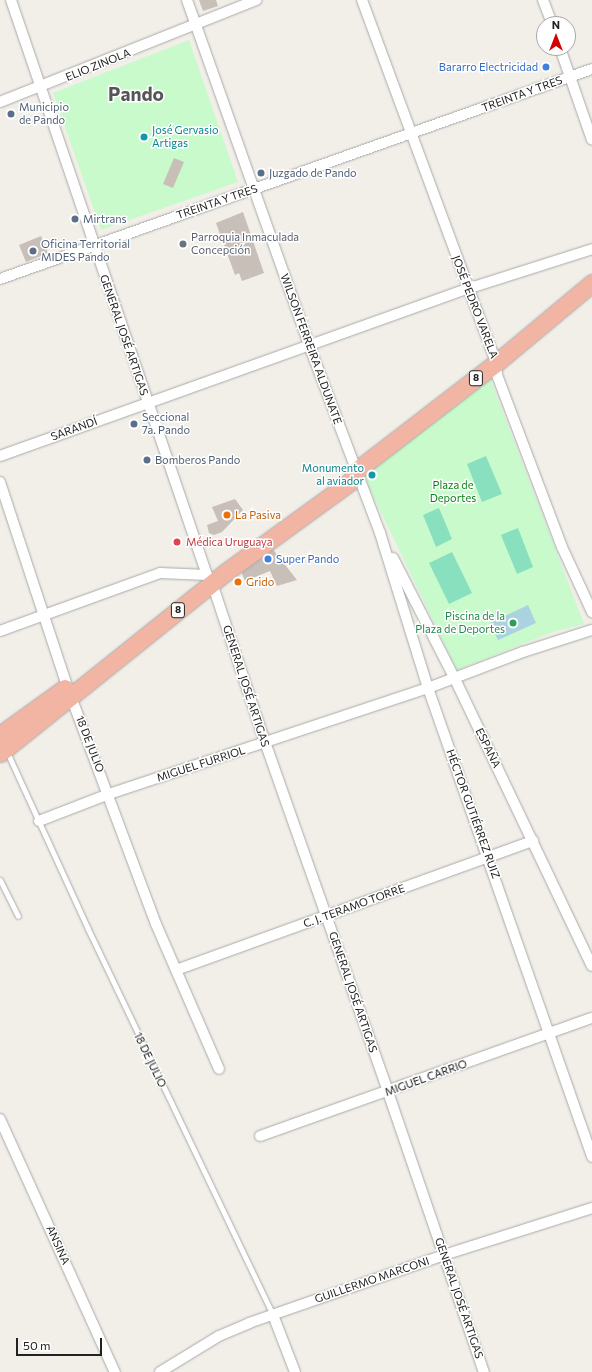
<!DOCTYPE html>
<meta charset="utf-8">
<style>
body{margin:0}
#map{position:relative;width:592px;height:1372px;overflow:hidden;background:#f2efe9;font-family:Commissioner,sans-serif}
div>[style]{position:absolute}
.park>*{inset:0;background:#c8facc}
.pitch>*{inset:0;background:#88e0be}
.water>*{inset:0;background:#aad3df}
.building>*{inset:0;background:#c7bfb8}
.roads{filter:drop-shadow(0 0 1px #a9a9a9) drop-shadow(0 0 1px #a9a9a9)}
.service>*{height:5px;margin:-2.5px;padding:0 2.5px;transform-origin:2.5px;border-radius:2.5px;background:#fff}
.minor>*{height:10px;margin:-5px;padding:0 5px;transform-origin:5px;border-radius:5px;background:#fff}
.trunk>*{height:17px;margin:-8.5px;padding:0 8.5px;transform-origin:8.5px;border-radius:8.5px;background:#f2b4a3}
.dots>*{width:11px;height:11px;translate:-50% -50%;box-sizing:border-box;border:2px solid #fff;border-radius:50%}
span{translate:-50% -50%;white-space:nowrap;text-align:center;line-height:1.15;-webkit-text-stroke:3px #fff;paint-order:stroke}
.shield-label span{padding:1px 3px;background:#fff;border:1px solid;border-radius:3px;-webkit-text-stroke-width:0}
.shield-label{font-size:10px;color:#222;font-weight:700}
.street-label{font-size:11px;color:#222}
.shop-label{font-size:11px;color:#366cbe}
.right{translate:-100% -50%;text-align:right}
.left{translate:0 -50%;text-align:left}
.service-label{font-size:11px;color:#4e5e75}
.culture-label{font-size:11px;color:#0d838f}
.worship-label{font-size:11px;color:#5b616d}
.park-label{font-size:11px;color:#0c8416}
.food-label{font-size:11px;color:#c56008}
.health-label{font-size:11px;color:#be3a42}
.leisure-label{font-size:11px;color:#27864d}
.town-label{font-size:19px;color:#555;font-weight:700}
.north{position:absolute;left:536px;top:16px;width:40px;height:40px;box-sizing:border-box;background:#fff;border:1px solid #a7a7a7;border-radius:50%;rotate:0deg;font-size:11px;font-weight:700;line-height:16px;text-align:center;color:#222}
.north::after{content:'';display:block;margin:auto;width:14px;height:18px;background:#d40000;clip-path:polygon(50% 0,100% 100%,50% 72%,0 100%)}
.scale{position:absolute;left:16px;top:1338px;width:86px;height:18px;box-sizing:border-box;border:2px solid #222;border-top:0;padding-left:5px;font-size:12px;line-height:14px;white-space:nowrap;color:#222;-webkit-text-stroke:3px #fff;paint-order:stroke}
</style>
<div id="map">
<div class="park">
<div style="clip-path:polygon(189px 40px,238px 182px,101px 230px,53px 93px)"></div>
<div style="clip-path:polygon(488px 373px,584px 624px,553px 632px,457px 670px,361px 471px)"></div>
</div>
<div class="pitch">
<div style="clip-path:polygon(486px 456px,502px 494px,482px 502px,467px 464px)"></div>
<div style="clip-path:polygon(439px 508px,452px 539px,436px 547px,423px 515px)"></div>
<div style="clip-path:polygon(518px 528px,533px 567px,517px 574px,501px 535px)"></div>
<div style="clip-path:polygon(452px 552px,472px 593px,449px 604px,429px 563px)"></div>
</div>
<div class="water">
<div style="clip-path:polygon(528px 605px,536px 623px,498px 640px,490px 623px)"></div>
</div>
<div class="building">
<div style="clip-path:polygon(199px 0,216px 0,218px 6px,203px 11px)"></div>
<div style="clip-path:polygon(174px 158px,184px 162px,173px 188px,163px 184px)"></div>
<div style="clip-path:polygon(243px 212px,264px 273px,242px 281px,239px 273px,235px 275px,216px 223px)"></div>
<div style="clip-path:polygon(41px 236px,48px 253px,26px 262px,19px 245px)"></div>
<div style="clip-path:polygon(235px 499px,243px 510px,222px 532px,214px 535px,209px 533px,207px 525px,218px 521px,212px 507px)"></div>
<div style="clip-path:polygon(271px 547px,297px 580px,277px 586px,270px 571px,245px 581px,241px 571px)"></div>
</div>
<div class="roads">
<div class="service">
<div style="left:7px;top:752px;width:195px;rotate:65.4deg"></div>
<div style="left:88px;top:929px;width:428px;rotate:64.4deg"></div>
<div style="left:0;top:880px;width:40px;rotate:63.4deg"></div>
</div>
<div class="minor">
<div style="left:11px;top:0;width:607px;rotate:71.18deg"></div>
<div style="left:207px;top:575px;width:9px;rotate:58deg"></div>
<div style="left:212px;top:583px;width:168px;rotate:71.6deg"></div>
<div style="left:265px;top:742px;width:371px;rotate:70.6deg"></div>
<div style="left:388px;top:1092px;width:296px;rotate:71.1deg"></div>
<div style="left:187px;top:0;width:366px;rotate:70.5deg"></div>
<div style="left:309px;top:345px;width:201px;rotate:69.3deg"></div>
<div style="left:380px;top:533px;width:162px;rotate:72.8deg"></div>
<div style="left:428px;top:688px;width:497px;rotate:70.7deg"></div>
<div style="left:362px;top:0;width:387px;rotate:69.7deg"></div>
<div style="left:496px;top:363px;width:12px;rotate:85deg"></div>
<div style="left:497px;top:375px;width:184px;rotate:69.3deg"></div>
<div style="left:562px;top:547px;width:72px;rotate:65.2deg"></div>
<div style="left:543px;top:0;width:26px;rotate:69deg"></div>
<div style="left:560px;top:48px;width:97px;rotate:70.8deg"></div>
<div style="left:0;top:102px;width:276px;rotate:-21.7deg"></div>
<div style="left:0;top:279px;width:628px;rotate:-19.53deg"></div>
<div style="left:0;top:456px;width:496px;rotate:-19.7deg"></div>
<div style="left:467px;top:289px;width:131px;rotate:-17.7deg"></div>
<div style="left:0;top:482px;width:215px;rotate:71.8deg"></div>
<div style="left:67px;top:686px;width:254px;rotate:69.5deg"></div>
<div style="left:156px;top:924px;width:158px;rotate:66.5deg"></div>
<div style="left:393px;top:558px;width:134px;rotate:62.9deg"></div>
<div style="left:454px;top:677px;width:320px;rotate:64.5deg"></div>
<div style="left:0;top:631px;width:170px;rotate:-19.9deg"></div>
<div style="left:160px;top:573px;width:47px;rotate:2.4deg"></div>
<div style="left:39px;top:821px;width:75px;rotate:-21.1deg"></div>
<div style="left:109px;top:794px;width:336px;rotate:-18.4deg"></div>
<div style="left:428px;top:688px;width:102px;rotate:-20.8deg"></div>
<div style="left:523px;top:652px;width:72px;rotate:-17.7deg"></div>
<div style="left:176px;top:970px;width:380px;rotate:-19.9deg"></div>
<div style="left:0;top:1119px;width:278px;rotate:65.6deg"></div>
<div style="left:260px;top:1136px;width:352px;rotate:-19.6deg"></div>
<div style="left:273px;top:1315px;width:61px;rotate:68.9deg"></div>
<div style="left:160px;top:1372px;width:69px;rotate:-31.4deg"></div>
<div style="left:219px;top:1336px;width:33px;rotate:-23deg"></div>
<div style="left:249px;top:1323px;width:207px;rotate:-19.2deg"></div>
<div style="left:444px;top:1255px;width:155px;rotate:-17.6deg"></div>
</div>
<div class="trunk">
<div style="left:0;top:735px;width:80px;rotate:-35.9deg"></div>
<div style="left:0;top:753px;width:290px;rotate:-38.7deg"></div>
<div style="left:226px;top:572px;width:153px;rotate:-36deg"></div>
<div style="left:350px;top:482px;width:14px;rotate:-60deg"></div>
<div style="left:357px;top:470px;width:175px;rotate:-37.6deg"></div>
<div style="left:496px;top:363px;width:125px;rotate:-39.8deg"></div>
</div>
</div>
<div class="dots">
<div style="left:546px;top:67px;background:#3f7fe0"></div>
<div style="left:11px;top:114px;background:#5c6f8a"></div>
<div style="left:144px;top:137px;background:#0f9aa8"></div>
<div style="left:261px;top:173px;background:#5c6f8a"></div>
<div style="left:75px;top:219px;background:#5c6f8a"></div>
<div style="left:183px;top:244px;background:#6b7280"></div>
<div style="left:33px;top:251px;background:#5c6f8a"></div>
<div style="left:134px;top:424px;background:#5c6f8a"></div>
<div style="left:147px;top:460px;background:#5c6f8a"></div>
<div style="left:372px;top:475px;background:#0f9aa8"></div>
<div style="left:227px;top:515px;background:#e8710a"></div>
<div style="left:177px;top:542px;background:#e0444e"></div>
<div style="left:268px;top:559px;background:#3f7fe0"></div>
<div style="left:238px;top:582px;background:#e8710a"></div>
<div style="left:513px;top:623px;background:#2e9e5b"></div>
</div>
<div class="shield-label">
<span style="left:476px;top:378px">8</span>
<span style="left:178px;top:610px">8</span>
</div>
<div class="street-label">
<span style="left:98px;top:65px;rotate:-22deg">ELIO ZINOLA</span>
<span style="left:522px;top:94px;rotate:-20deg">TREINTA Y TRES</span>
<span style="left:217px;top:202px;rotate:-19deg">TREINTA Y TRES</span>
<span style="left:475px;top:307px;rotate:69deg">JOSÉ PEDRO VARELA</span>
<span style="left:124px;top:335px;rotate:71deg">GENERAL JOSÉ ARTIGAS</span>
<span style="left:311px;top:349px;rotate:70deg">WILSON FERREIRA ALDUNATE</span>
<span style="left:74px;top:429px;rotate:-20deg">SARANDÍ</span>
<span style="left:246px;top:686px;rotate:72deg">GENERAL JOSÉ ARTIGAS</span>
<span style="left:90px;top:744px;rotate:69deg">18 DE JULIO</span>
<span style="left:488px;top:748px;rotate:64deg">ESPAÑA</span>
<span style="left:201px;top:764px;rotate:-18deg">MIGUEL FURRIOL</span>
<span style="left:473px;top:814px;rotate:70deg">HÉCTOR GUTIÉRREZ RUIZ</span>
<span style="left:354px;top:906px;rotate:-20deg">C. J. TERAMO TORRE</span>
<span style="left:353px;top:992px;rotate:71deg">GENERAL JOSÉ ARTIGAS</span>
<span style="left:150px;top:1060px;rotate:64deg">18 DE JULIO</span>
<span style="left:426px;top:1078px;rotate:-20deg">MIGUEL CARRIO</span>
<span style="left:58px;top:1245px;rotate:66deg">ANSINA</span>
<span style="left:372px;top:1280px;rotate:-19deg">GUILLERMO MARCONI</span>
<span style="left:459px;top:1298px;rotate:71deg">GENERAL JOSÉ ARTIGAS</span>
</div>
<div class="shop-label">
<span class="right" style="left:538px;top:67px">Bararro Electricidad</span>
<span class="left" style="left:276px;top:559px">Super Pando</span>
</div>
<div class="service-label">
<span class="left" style="left:19px;top:114px">Municipio<br>de Pando</span>
<span class="left" style="left:269px;top:173px">Juzgado de Pando</span>
<span class="left" style="left:83px;top:219px">Mirtrans</span>
<span class="left" style="left:41px;top:251px">Oficina Territorial<br>MIDES Pando</span>
<span class="left" style="left:142px;top:424px">Seccional<br>7a. Pando</span>
<span class="left" style="left:155px;top:460px">Bomberos Pando</span>
</div>
<div class="culture-label">
<span class="left" style="left:152px;top:137px">José Gervasio<br>Artigas</span>
<span class="right" style="left:364px;top:475px">Monumento<br>al aviador</span>
</div>
<div class="worship-label">
<span class="left" style="left:191px;top:244px">Parroquia Inmaculada<br>Concepción</span>
</div>
<div class="park-label">
<span style="left:453px;top:492px">Plaza de<br>Deportes</span>
</div>
<div class="food-label">
<span class="left" style="left:235px;top:515px">La Pasiva</span>
<span class="left" style="left:246px;top:582px">Grido</span>
</div>
<div class="health-label">
<span class="left" style="left:186px;top:542px">Médica Uruguaya</span>
</div>
<div class="leisure-label">
<span class="right" style="left:505px;top:623px">Piscina de la<br>Plaza de Deportes</span>
</div>
<div class="town-label">
<span style="left:136px;top:94px">Pando</span>
</div>
<div class="north">N</div>
<div class="scale">50 m</div>
</div>
